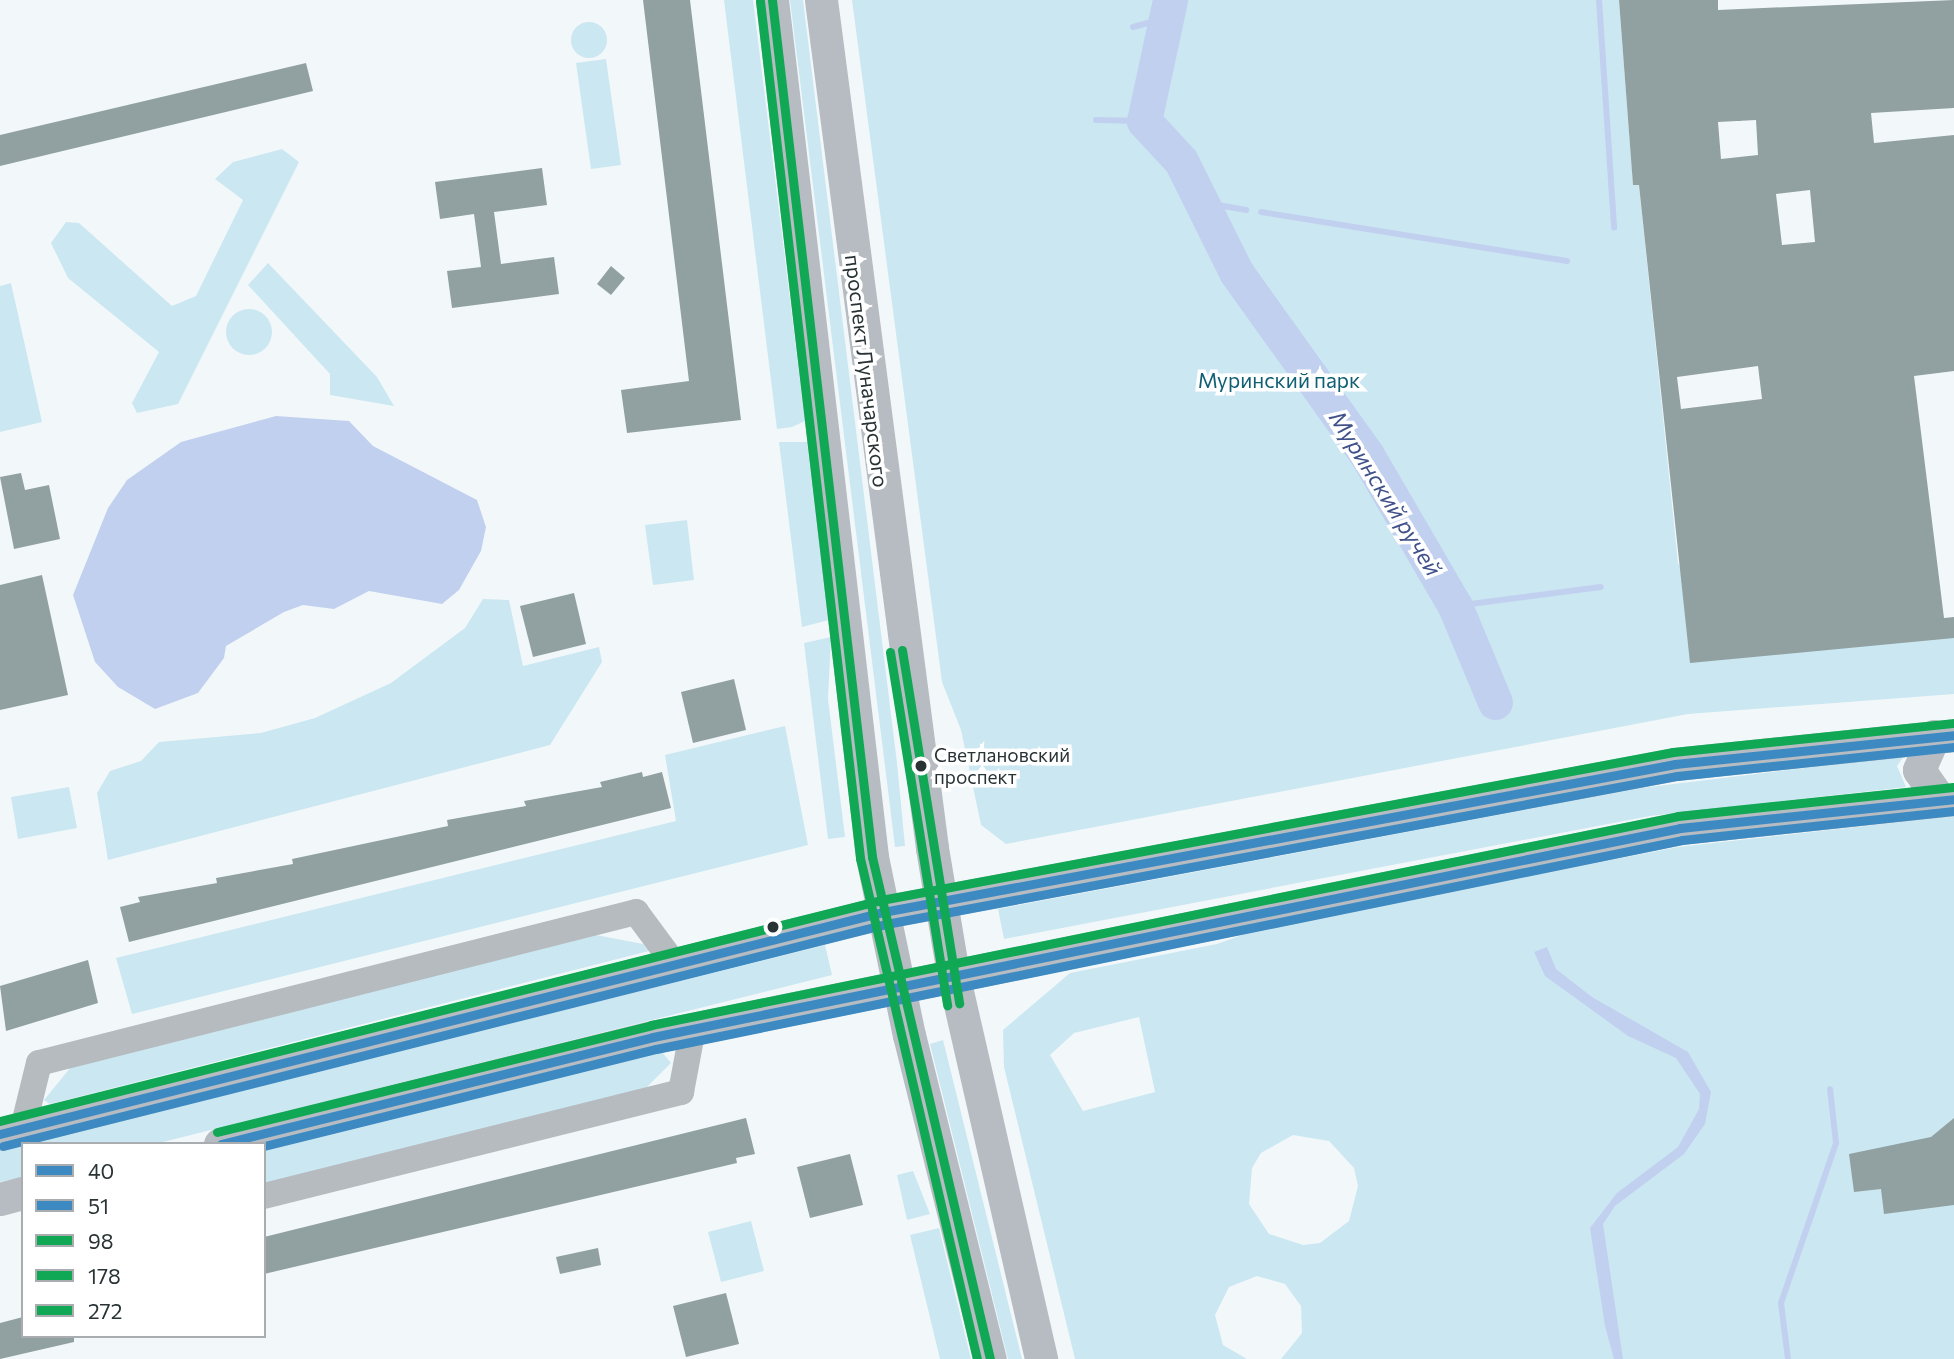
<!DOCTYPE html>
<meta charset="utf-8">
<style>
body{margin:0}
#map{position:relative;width:1954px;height:1359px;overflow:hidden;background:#f2f8fa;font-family:Commissioner,sans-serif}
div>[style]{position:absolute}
.green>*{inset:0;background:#cbe7f1}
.round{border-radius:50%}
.water>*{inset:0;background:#c2d0f0}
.stream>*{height:6px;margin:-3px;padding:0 3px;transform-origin:3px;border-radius:3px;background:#c2d0f0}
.river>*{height:35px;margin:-17.5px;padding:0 17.5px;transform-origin:17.5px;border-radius:17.5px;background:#c2d0f0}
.building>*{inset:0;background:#91a0a1}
.minor>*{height:26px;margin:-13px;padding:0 13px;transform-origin:13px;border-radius:13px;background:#b5bbbe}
.major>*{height:33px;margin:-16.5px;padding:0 16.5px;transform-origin:16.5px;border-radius:16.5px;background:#b6bcc1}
.bus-1>*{height:9px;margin:-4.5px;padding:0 4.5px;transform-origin:4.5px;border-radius:4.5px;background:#3d8ac2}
.bus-2>*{height:9px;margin:-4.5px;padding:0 4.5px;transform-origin:4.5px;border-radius:4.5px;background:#3d8ac2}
.bus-3>*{height:9px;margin:-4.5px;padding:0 4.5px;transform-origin:4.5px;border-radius:4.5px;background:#10a855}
.bus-4>*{height:9px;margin:-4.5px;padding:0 4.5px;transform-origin:4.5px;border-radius:4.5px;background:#10a855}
.bus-5>*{height:9px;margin:-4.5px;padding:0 4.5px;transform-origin:4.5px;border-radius:4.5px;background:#10a855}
.dots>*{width:19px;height:19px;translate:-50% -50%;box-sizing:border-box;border:4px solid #fff;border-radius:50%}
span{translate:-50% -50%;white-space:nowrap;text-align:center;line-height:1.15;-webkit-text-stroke:7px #fff;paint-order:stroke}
.bus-label{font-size:19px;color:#293336}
.left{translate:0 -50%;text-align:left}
.street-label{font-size:21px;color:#293336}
.park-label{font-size:21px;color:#115f73}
.water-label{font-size:23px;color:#41528b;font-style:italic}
.legend{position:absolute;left:21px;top:1142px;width:245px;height:196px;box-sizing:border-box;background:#fff;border:2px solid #a9adaf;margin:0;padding:9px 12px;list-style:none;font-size:21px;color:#293336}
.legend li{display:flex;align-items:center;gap:14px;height:35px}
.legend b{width:35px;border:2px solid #a9adaf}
</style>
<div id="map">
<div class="green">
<div style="clip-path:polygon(724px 0,753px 0,805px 421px,792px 427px,777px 429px)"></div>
<div style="clip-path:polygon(790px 0,803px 0,897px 763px,905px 846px,895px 847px)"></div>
<div style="clip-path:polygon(852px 0,1619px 0,1633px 184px,1639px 185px,1678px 563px,1686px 580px,1689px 644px,1954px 638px,1954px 694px,1688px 714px,1006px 844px,981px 825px,961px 730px,942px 682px)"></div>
<div class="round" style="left:571px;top:22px;width:36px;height:36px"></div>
<div style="clip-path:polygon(606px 59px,621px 165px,591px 169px,576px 63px)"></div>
<div style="clip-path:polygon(282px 149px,299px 162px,178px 404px,137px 413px,132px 403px,159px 352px,68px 278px,51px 243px,66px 222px,79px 223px,172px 306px,196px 296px,243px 200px,215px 179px,233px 162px)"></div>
<div style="clip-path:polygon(268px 263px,377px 377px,394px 406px,330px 395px,330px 374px,248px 285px)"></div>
<div style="clip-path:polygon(11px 283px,42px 422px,0 432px,0 286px)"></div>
<div class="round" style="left:226px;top:309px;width:46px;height:46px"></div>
<div style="clip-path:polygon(779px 442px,807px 442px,829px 620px,802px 627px)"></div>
<div style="clip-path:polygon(687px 520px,694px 580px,653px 585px,645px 525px)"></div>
<div style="clip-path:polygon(483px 599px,509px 600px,523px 666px,599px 647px,602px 662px,550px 745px,108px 860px,97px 793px,110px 771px,141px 761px,159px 742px,261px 733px,315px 718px,391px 683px,465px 628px)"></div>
<div style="clip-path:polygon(831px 637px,828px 699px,845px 837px,828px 839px,804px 643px)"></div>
<div style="clip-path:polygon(785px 726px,808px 845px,132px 1014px,116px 958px,676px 821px,665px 755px)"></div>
<div style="clip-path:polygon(1904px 756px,1897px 766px,1906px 787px,1650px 816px,1004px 939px,998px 909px,1641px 788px)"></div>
<div style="clip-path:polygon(69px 787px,77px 828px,18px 839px,11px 797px)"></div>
<div style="clip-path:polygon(evenodd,1954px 816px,1954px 1359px,1281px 1359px,1302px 1333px,1301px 1306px,1285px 1284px,1257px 1276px,1229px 1287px,1215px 1315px,1223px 1345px,1247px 1359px,1075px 1359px,1004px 1067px,1003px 1030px,1070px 973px,1217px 944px,1261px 928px,1678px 847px,1954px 816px,1139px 1017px,1155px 1092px,1083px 1111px,1050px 1055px,1074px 1033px,1139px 1017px,1954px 816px,1293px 1135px,1329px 1141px,1354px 1168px,1358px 1186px,1349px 1221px,1320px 1243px,1303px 1245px,1269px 1234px,1249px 1204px,1252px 1168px,1261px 1153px,1293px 1135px)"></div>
<div style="clip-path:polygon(596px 935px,643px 944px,649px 951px,50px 1104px,44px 1100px,71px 1067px)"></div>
<div style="clip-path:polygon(825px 945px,832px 975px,155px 1144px,28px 1144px)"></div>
<div style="clip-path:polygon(943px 1040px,1022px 1359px,1008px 1359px,930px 1044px)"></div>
<div style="clip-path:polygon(662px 1052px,671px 1063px,644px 1090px,264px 1184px,264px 1150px)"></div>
<div style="clip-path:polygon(23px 1145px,23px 1177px,0 1182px,0 1151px)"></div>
<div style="clip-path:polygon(913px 1171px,930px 1214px,907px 1220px,897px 1175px)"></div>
<div style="clip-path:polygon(751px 1221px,764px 1271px,721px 1282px,708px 1232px)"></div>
<div style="clip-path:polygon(939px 1228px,971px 1359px,940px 1359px,910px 1235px)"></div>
</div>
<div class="water">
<div style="clip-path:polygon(276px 416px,349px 421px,373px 446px,477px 500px,486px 527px,481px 551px,459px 590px,442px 604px,369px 591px,334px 609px,303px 605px,284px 612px,226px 646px,224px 658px,198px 693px,155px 709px,118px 687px,95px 662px,73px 595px,108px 508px,127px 480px,181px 442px)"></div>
<div style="clip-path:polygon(1547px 947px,1556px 969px,1592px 997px,1688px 1052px,1711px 1092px,1705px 1124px,1684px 1154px,1615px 1206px,1603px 1224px,1623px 1359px,1614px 1359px,1605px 1326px,1590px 1228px,1617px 1193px,1678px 1147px,1699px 1109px,1700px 1094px,1676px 1058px,1628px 1036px,1545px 976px,1534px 952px)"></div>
</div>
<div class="stream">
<div style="left:1599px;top:0;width:228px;rotate:86.2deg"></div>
<div style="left:1133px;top:27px;width:39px;rotate:-15deg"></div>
<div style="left:1096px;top:120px;width:48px;rotate:1.2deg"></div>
<div style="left:1195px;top:201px;width:52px;rotate:10deg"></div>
<div style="left:1261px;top:212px;width:310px;rotate:9.1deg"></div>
<div style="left:1455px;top:606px;width:147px;rotate:-7.4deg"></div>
<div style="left:1788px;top:1359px;width:56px;rotate:-97.1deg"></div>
<div style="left:1781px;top:1303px;width:169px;rotate:-71deg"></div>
<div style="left:1836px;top:1143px;width:54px;rotate:-96.3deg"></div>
</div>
<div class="river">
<div style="left:1170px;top:0;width:124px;rotate:102.1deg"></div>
<div style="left:1144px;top:121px;width:54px;rotate:47.2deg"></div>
<div style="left:1181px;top:161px;width:124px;rotate:63.6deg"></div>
<div style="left:1236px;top:272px;width:225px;rotate:54.4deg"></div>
<div style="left:1367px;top:455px;width:175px;rotate:59.8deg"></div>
<div style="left:1455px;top:606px;width:104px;rotate:67.4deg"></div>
</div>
<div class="building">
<div style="clip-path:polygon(643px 0,690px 0,741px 420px,627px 433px,621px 390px,689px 381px)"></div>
<div style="clip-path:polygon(evenodd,1619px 0,1718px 0,1718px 10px,1954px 0,1954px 108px,1871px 113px,1874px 143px,1954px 135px,1954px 371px,1914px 376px,1944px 618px,1954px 617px,1954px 638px,1690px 663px,1639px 185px,1633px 185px,1619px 0,1756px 120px,1758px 155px,1721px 159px,1718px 122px,1756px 120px,1619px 0,1810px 190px,1815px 242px,1782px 245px,1776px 194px,1810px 190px,1619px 0,1758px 366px,1762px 399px,1681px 409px,1677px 377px,1758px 366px)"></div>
<div style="clip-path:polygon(306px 63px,313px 91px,0 166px,0 135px)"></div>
<div style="clip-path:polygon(542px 168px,547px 205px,494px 212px,501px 264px,554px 257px,559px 294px,452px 308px,447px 271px,481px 267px,474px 214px,440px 219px,435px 182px)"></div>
<div style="clip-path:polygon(611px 266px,625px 278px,611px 295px,597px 284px)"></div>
<div style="clip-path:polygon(21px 473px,25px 490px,49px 485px,60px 539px,14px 549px,0 477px)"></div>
<div style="clip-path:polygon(42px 575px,68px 695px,0 710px,0 585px)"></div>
<div style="clip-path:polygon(574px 593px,586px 644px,533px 657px,520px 606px)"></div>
<div style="clip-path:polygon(734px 679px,746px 730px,693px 743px,681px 692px)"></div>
<div style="clip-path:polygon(642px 772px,643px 777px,662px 772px,671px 808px,129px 942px,120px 907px,140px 902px,138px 897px,217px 883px,216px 878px,293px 864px,292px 859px,448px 826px,447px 820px,526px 806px,524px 801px,602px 787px,600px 782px)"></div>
<div style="clip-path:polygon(88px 960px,98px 1003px,6px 1031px,0 986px)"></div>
<div style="clip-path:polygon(746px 1118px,755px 1154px,736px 1158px,737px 1163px,264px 1274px,264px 1237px)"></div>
<div style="clip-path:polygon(1954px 1118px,1954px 1205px,1884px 1214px,1881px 1189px,1854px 1192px,1849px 1154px,1931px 1137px)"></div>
<div style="clip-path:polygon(850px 1154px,863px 1205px,810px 1218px,797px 1167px)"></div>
<div style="clip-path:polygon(598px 1248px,601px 1265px,560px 1274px,556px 1257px)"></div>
<div style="clip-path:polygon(726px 1293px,739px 1344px,686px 1357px,673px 1306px)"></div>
<div style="clip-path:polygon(23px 1317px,23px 1336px,74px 1336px,74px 1342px,0 1359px,0 1323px)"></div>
</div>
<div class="minor">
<div style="left:23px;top:1128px;width:67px;rotate:-76.2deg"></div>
<div style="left:39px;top:1063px;width:616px;rotate:-14.19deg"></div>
<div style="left:636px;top:912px;width:67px;rotate:53.5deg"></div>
<div style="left:264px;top:1196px;width:430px;rotate:-14deg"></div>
<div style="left:681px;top:1092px;width:65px;rotate:-79.4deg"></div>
</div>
<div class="major">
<div style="left:772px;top:0;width:863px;rotate:83.34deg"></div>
<div style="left:872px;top:857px;width:182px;rotate:78.3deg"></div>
<div style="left:909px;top:1035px;width:334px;rotate:76deg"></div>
<div style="left:821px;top:0;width:855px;rotate:82.54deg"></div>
<div style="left:932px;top:848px;width:128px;rotate:80.5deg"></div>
<div style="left:953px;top:974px;width:395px;rotate:77.1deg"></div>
<div style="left:1934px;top:736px;width:37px;rotate:114deg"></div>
<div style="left:1919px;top:770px;width:37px;rotate:55deg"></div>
<div style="left:0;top:1134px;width:910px;rotate:-14.11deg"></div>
<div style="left:883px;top:912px;width:806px;rotate:-10.58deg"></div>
<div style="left:1675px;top:764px;width:281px;rotate:-5.9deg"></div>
<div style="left:220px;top:1144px;width:446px;rotate:-13.9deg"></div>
<div style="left:653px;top:1037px;width:1048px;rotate:-11.5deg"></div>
<div style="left:1680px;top:828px;width:276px;rotate:-6deg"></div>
<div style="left:0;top:1199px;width:24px;rotate:-15deg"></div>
</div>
<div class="bus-1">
<div style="left:0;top:1134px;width:910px;rotate:-14.11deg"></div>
<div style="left:883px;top:912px;width:806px;rotate:-10.58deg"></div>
<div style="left:1675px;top:764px;width:281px;rotate:-5.9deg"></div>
<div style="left:221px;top:1144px;width:445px;rotate:-13.9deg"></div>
<div style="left:653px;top:1037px;width:1048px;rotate:-11.5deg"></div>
<div style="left:1680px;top:828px;width:276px;rotate:-6deg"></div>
</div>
<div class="bus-2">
<div style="left:3px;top:1146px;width:910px;rotate:-14.11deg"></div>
<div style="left:886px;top:924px;width:805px;rotate:-10.6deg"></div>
<div style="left:1677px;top:776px;width:279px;rotate:-6deg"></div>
<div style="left:264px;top:1146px;width:404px;rotate:-13.9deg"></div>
<div style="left:656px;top:1049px;width:1047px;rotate:-11.51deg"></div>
<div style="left:1682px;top:840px;width:274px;rotate:-6.1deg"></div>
</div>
<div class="bus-3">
<div style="left:0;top:1121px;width:908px;rotate:-14.08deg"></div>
<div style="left:881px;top:900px;width:806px;rotate:-10.58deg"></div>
<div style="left:1673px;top:752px;width:281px;rotate:-5.9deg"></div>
<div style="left:217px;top:1132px;width:447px;rotate:-13.8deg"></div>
<div style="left:651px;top:1025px;width:1048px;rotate:-11.5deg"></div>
<div style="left:1678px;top:816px;width:277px;rotate:-6deg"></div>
</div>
<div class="bus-4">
<div style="left:772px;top:0;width:863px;rotate:83.34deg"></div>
<div style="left:872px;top:857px;width:516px;rotate:76.77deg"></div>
<div style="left:902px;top:650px;width:358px;rotate:80.8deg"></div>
</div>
<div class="bus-5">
<div style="left:760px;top:1px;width:863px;rotate:83.34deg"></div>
<div style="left:860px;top:858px;width:514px;rotate:76.86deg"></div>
<div style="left:890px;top:652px;width:358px;rotate:80.8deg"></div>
</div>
<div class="dots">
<div style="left:921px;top:766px;background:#293336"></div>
<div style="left:773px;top:927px;background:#293336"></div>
</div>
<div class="bus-label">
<span class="left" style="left:934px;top:766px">Светлановский<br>проспект</span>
</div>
<div class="street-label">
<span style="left:867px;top:371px;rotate:83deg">проспект Луначарского</span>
</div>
<div class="park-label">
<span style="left:1279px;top:380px">Муринский парк</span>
</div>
<div class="water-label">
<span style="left:1386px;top:493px;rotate:58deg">Муринский ручей</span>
</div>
<ul class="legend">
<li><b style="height:9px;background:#3d8ac2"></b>40</li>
<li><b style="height:9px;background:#3d8ac2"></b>51</li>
<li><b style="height:9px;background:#10a855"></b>98</li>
<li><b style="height:9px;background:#10a855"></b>178</li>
<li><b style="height:9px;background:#10a855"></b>272</li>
</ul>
</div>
